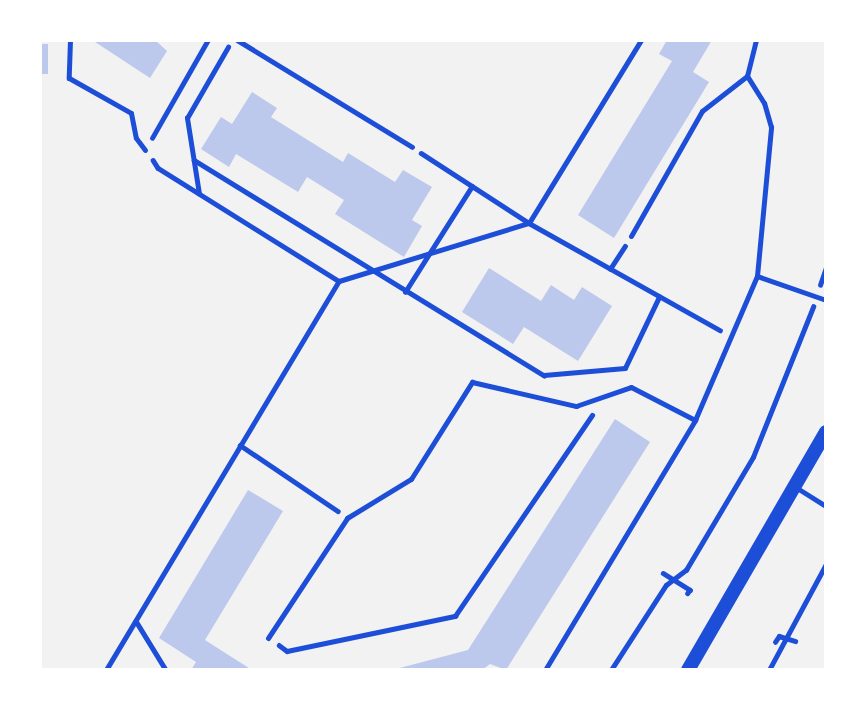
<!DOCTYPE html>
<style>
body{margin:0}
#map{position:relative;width:866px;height:710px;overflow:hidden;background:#f2f2f2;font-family:Mulish,sans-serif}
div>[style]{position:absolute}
.building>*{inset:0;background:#bdc9ec}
.path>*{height:4.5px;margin:-2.25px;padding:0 2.25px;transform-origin:2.25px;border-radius:2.25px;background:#1d4ed8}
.service>*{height:5px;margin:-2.5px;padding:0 2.5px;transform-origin:2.5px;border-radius:2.5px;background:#1d4ed8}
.secondary>*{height:14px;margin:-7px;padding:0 7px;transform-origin:7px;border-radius:7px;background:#1d4ed8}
span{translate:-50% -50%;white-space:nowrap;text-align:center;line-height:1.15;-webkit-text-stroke:7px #fff;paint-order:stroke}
.frame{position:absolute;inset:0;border:42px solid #fff;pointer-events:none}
</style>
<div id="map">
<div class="building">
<div style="clip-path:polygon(92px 40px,155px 40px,167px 51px,150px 78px)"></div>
<div style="clip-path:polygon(667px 40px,712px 40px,693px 72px,709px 82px,614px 238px,578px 215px,672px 61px,659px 54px)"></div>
<div style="clip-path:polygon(40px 44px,48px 44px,48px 74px,40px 74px)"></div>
<div style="clip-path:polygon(252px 92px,277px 108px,271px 117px,343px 162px,348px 153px,395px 182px,403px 170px,432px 187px,412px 220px,422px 226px,404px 257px,335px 214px,344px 200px,307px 177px,298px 192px,236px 154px,229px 167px,201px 149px,221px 117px,232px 124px)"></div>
<div style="clip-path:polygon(489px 268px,541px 301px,551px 285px,574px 300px,582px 287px,612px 306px,578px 361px,524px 327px,513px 344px,462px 312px)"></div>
<div style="clip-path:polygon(615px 419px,650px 442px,506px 670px,490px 664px,482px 670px,392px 670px,468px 650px)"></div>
<div style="clip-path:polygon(248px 490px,283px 511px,205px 640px,252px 670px,191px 670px,196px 662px,159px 638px)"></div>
</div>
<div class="path">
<div style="left:152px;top:138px;width:113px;rotate:-60.3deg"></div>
<div style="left:421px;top:153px;width:129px;rotate:32.9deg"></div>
<div style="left:529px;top:223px;width:215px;rotate:-58.5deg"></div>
<div style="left:153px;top:160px;width:9px;rotate:58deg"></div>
<div style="left:158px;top:168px;width:213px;rotate:32deg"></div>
<div style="left:194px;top:160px;width:411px;rotate:31.6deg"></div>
<div style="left:544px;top:375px;width:81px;rotate:-4.9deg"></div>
<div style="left:625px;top:368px;width:79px;rotate:-64.4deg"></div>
<div style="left:199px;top:194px;width:77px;rotate:-99deg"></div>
<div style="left:187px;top:118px;width:82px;rotate:-60deg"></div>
<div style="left:610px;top:269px;width:27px;rotate:-57deg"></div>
<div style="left:820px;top:285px;width:18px;rotate:-71deg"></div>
<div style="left:405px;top:292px;width:125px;rotate:-57.7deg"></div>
<div style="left:240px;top:445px;width:118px;rotate:34deg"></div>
<div style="left:663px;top:573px;width:32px;rotate:32deg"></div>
<div style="left:690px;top:590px;width:4px;rotate:124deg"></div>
<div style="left:136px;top:621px;width:57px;rotate:58.5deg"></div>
<div style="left:775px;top:642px;width:7px;rotate:-56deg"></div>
<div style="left:779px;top:636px;width:17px;rotate:17deg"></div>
<div style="left:279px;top:645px;width:10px;rotate:37deg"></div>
<div style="left:287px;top:651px;width:172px;rotate:-11.8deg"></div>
<div style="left:455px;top:616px;width:243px;rotate:-55.7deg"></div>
<div style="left:106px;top:670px;width:453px;rotate:-59.1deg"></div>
<div style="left:339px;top:281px;width:199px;rotate:-17deg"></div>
<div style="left:529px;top:223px;width:219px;rotate:29.3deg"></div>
<div style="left:611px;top:670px;width:101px;rotate:-57.1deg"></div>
<div style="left:666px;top:585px;width:25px;rotate:-37deg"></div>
<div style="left:686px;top:570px;width:131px;rotate:-59.3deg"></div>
<div style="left:753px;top:457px;width:162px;rotate:-68.2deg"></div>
<div style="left:769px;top:670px;width:120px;rotate:-61.7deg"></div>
</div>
<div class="service">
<div style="left:70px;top:40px;width:38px;rotate:92deg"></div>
<div style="left:69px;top:78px;width:71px;rotate:29.4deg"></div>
<div style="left:131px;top:113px;width:25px;rotate:79deg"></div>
<div style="left:136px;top:138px;width:15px;rotate:53deg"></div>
<div style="left:237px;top:40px;width:205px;rotate:31.4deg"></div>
<div style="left:631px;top:236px;width:144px;rotate:-60.4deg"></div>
<div style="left:702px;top:111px;width:57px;rotate:-37.9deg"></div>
<div style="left:747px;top:76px;width:37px;rotate:-76deg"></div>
<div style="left:757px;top:276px;width:73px;rotate:19.2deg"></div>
<div style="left:797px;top:488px;width:34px;rotate:32deg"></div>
<div style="left:268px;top:638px;width:144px;rotate:-56.6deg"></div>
<div style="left:347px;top:518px;width:75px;rotate:-31.4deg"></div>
<div style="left:411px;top:479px;width:115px;rotate:-57.8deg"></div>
<div style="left:472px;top:382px;width:107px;rotate:13deg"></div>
<div style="left:576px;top:406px;width:58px;rotate:-19.1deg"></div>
<div style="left:631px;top:387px;width:72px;rotate:27.3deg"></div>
<div style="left:545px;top:670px;width:292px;rotate:-59deg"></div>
<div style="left:695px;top:420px;width:157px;rotate:-66.7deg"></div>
<div style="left:757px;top:276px;width:150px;rotate:-84.6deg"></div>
<div style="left:771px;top:127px;width:25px;rotate:-106deg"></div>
<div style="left:764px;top:103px;width:32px;rotate:-122deg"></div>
</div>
<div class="secondary">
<div style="left:688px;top:670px;width:275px;rotate:-59.9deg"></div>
</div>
<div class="frame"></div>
</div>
